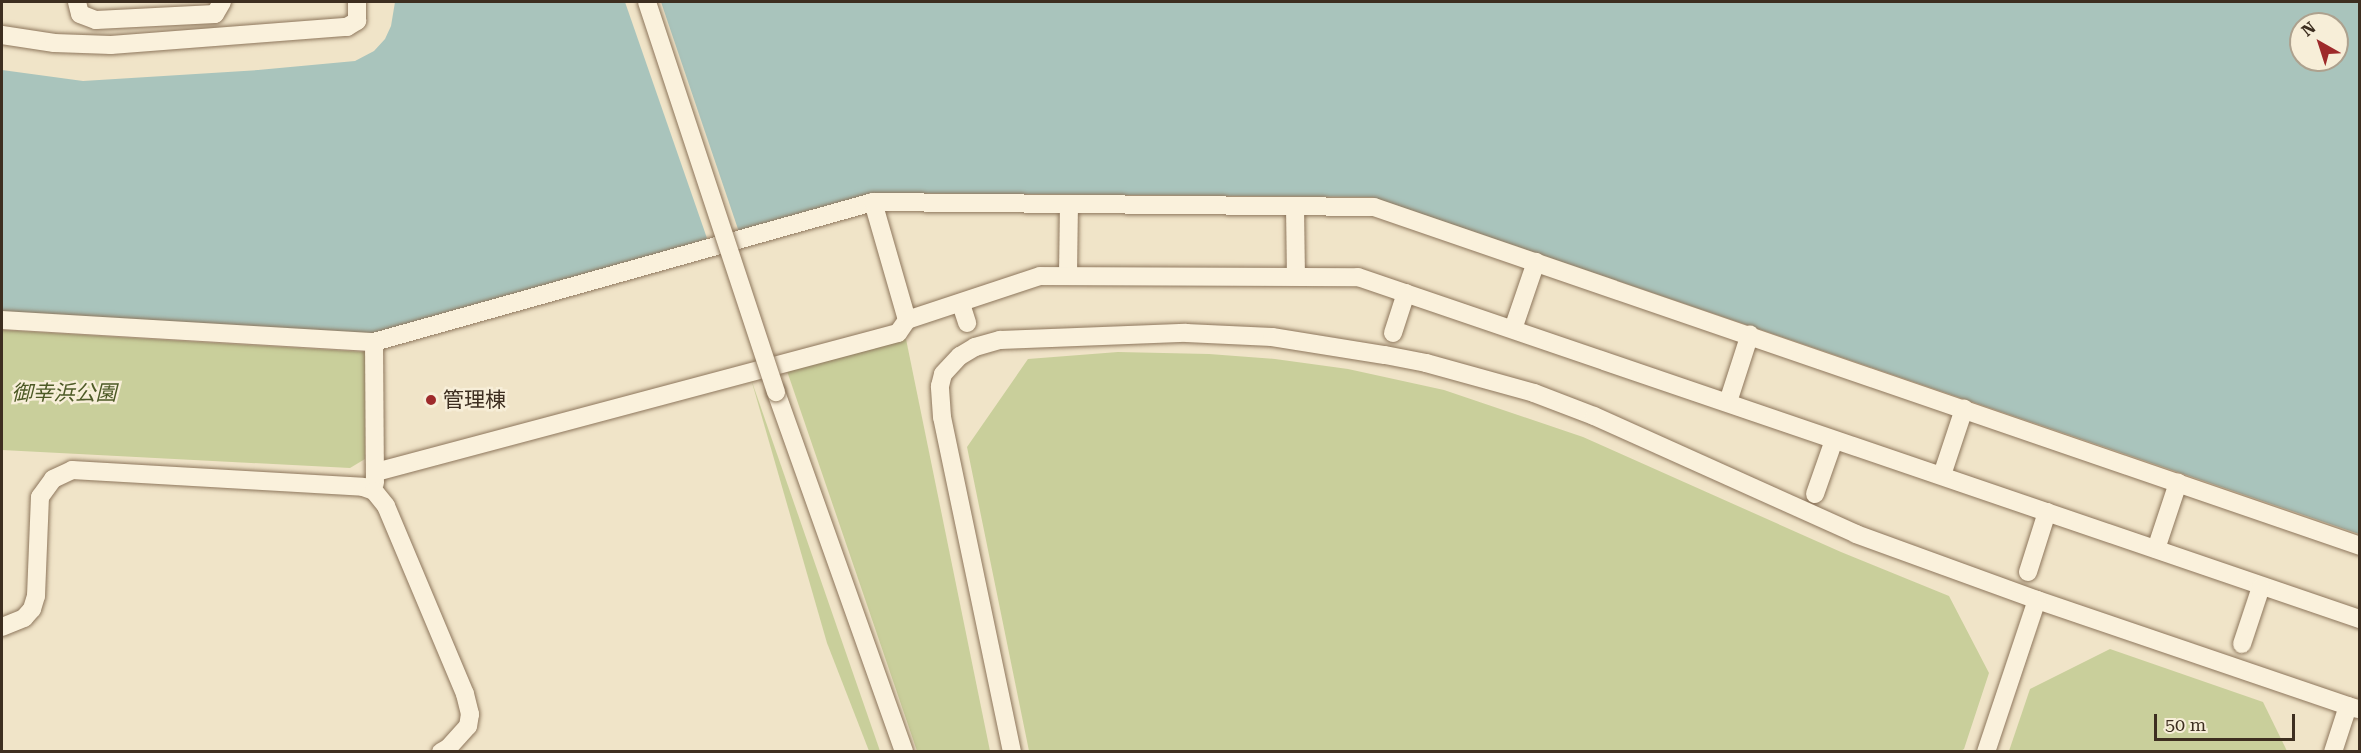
<!DOCTYPE html>
<meta charset="utf-8">
<style>
body{margin:0}
#map{position:relative;width:2361px;height:753px;overflow:hidden;background:#f0e4c8;font-family:"Roboto Serif","Noto Sans JP",serif}
div>[style]{position:absolute}
.green>*{inset:0;background:#c9cf9b}
.water>*{inset:0;background:#a9c4bc}
.pier>*{inset:0;background:#f0e4c8}
.roads{filter:drop-shadow(0 0 2px #8d765c) drop-shadow(0 0 2px #8d765c)}
.minor>*{height:18px;margin:-9px;padding:0 9px;transform-origin:9px;border-radius:9px;background:#faf1dc}
.bridges{filter:drop-shadow(0 0 2px #8d765c) drop-shadow(0 0 2px #8d765c)}
.minor-bridge>*{height:18px;margin:-9px;padding:0 9px;transform-origin:9px;border-radius:9px;background:#faf1dc}
.dots>*{width:16px;height:16px;translate:-50% -50%;box-sizing:border-box;border:3px solid #f7eed8;border-radius:50%}
span{translate:-50% -50%;white-space:nowrap;text-align:center;line-height:1.15;-webkit-text-stroke:5px #f7eed8;paint-order:stroke}
.park-label{font-size:21px;color:#4d5a26;font-style:italic}
.poi-label{font-size:21px;color:#3d2e20}
.left{translate:0 -50%;text-align:left}
.frame{position:absolute;inset:0;border:3px solid #3d2e20;pointer-events:none}
.north{position:absolute;left:2289px;top:12px;width:60px;height:60px;box-sizing:border-box;background:#f7eed8;border:2px solid #ada18e;border-radius:50%;rotate:321deg;font-size:16px;font-weight:700;line-height:24px;text-align:center;color:#3d2e20}
.north::after{content:'';display:block;margin:auto;width:21px;height:27px;background:#9e2a2b;clip-path:polygon(50% 0,100% 100%,50% 72%,0 100%)}
.scale{position:absolute;left:2154px;top:714px;width:141px;height:27px;box-sizing:border-box;border:3px solid #3d2e20;border-top:0;padding-left:8px;font-size:18px;line-height:21px;white-space:nowrap;color:#3d2e20;-webkit-text-stroke:4px #f7eed8;paint-order:stroke}
</style>
<div id="map">
<div class="green">
<div style="clip-path:polygon(2px 330px,365px 352px,365px 459px,350px 468px,2px 450px)"></div>
<div style="clip-path:polygon(906px 339px,990px 751px,917px 751px,787px 371px)"></div>
<div style="clip-path:polygon(1118px 352px,1209px 354px,1275px 359px,1348px 369px,1444px 390px,1583px 437px,1841px 552px,1949px 596px,1989px 673px,1964px 749px,1959px 752px,1029px 751px,967px 447px,1028px 359px)"></div>
<div style="clip-path:polygon(751px 379px,880px 751px,869px 751px,827px 643px)"></div>
<div style="clip-path:polygon(2110px 649px,2263px 702px,2287px 751px,2009px 751px,2030px 689px)"></div>
</div>
<div class="water">
<div style="clip-path:polygon(evenodd,395px 2px,2359px 2px,2359px 534px,1372px 197px,879px 193px,376px 334px,2px 312px,2px 70px,83px 81px,258px 70px,355px 61px,374px 51px,385px 39px,391px 26px,395px 2px,2301px 24px,2337px 24px,2337px 60px,2301px 60px,2301px 24px)"></div>
</div>
<div class="pier">
<div style="clip-path:polygon(625px 2px,661px 2px,740px 235px,709px 244px)"></div>
</div>
<div class="roads">
<div class="minor">
<div style="left:77px;top:2px;width:12px;rotate:76deg"></div>
<div style="left:80px;top:14px;width:17px;rotate:21deg"></div>
<div style="left:96px;top:20px;width:119px;rotate:-2.9deg"></div>
<div style="left:215px;top:14px;width:14px;rotate:-60deg"></div>
<div style="left:2px;top:35px;width:53px;rotate:8.7deg"></div>
<div style="left:54px;top:43px;width:57px;rotate:2deg"></div>
<div style="left:111px;top:45px;width:237px;rotate:-4.4deg"></div>
<div style="left:347px;top:27px;width:12px;rotate:-31deg"></div>
<div style="left:357px;top:21px;width:19px;rotate:-90deg"></div>
<div style="left:873px;top:202px;width:123px;rotate:73.9deg"></div>
<div style="left:1295px;top:206px;width:70px;rotate:89.2deg"></div>
<div style="left:1068px;top:275px;width:71px;rotate:-89.2deg"></div>
<div style="left:961px;top:304px;width:20px;rotate:72deg"></div>
<div style="left:2px;top:320px;width:373px;rotate:3.4deg"></div>
<div style="left:374px;top:342px;width:518px;rotate:-15.67deg"></div>
<div style="left:873px;top:202px;width:501px;rotate:0.57deg"></div>
<div style="left:1374px;top:207px;width:1043px;rotate:18.97deg"></div>
<div style="left:1513px;top:329px;width:71px;rotate:-71.1deg"></div>
<div style="left:1393px;top:333px;width:42px;rotate:-72deg"></div>
<div style="left:374px;top:342px;width:141px;rotate:89.6deg"></div>
<div style="left:776px;top:392px;width:382px;rotate:70.4deg"></div>
<div style="left:1728px;top:402px;width:71px;rotate:-72.1deg"></div>
<div style="left:376px;top:472px;width:540px;rotate:-14.91deg"></div>
<div style="left:898px;top:333px;width:16px;rotate:-55deg"></div>
<div style="left:907px;top:320px;width:140px;rotate:-18.3deg"></div>
<div style="left:1040px;top:276px;width:318px;rotate:0.2deg"></div>
<div style="left:1358px;top:277px;width:1059px;rotate:18.85deg"></div>
<div style="left:1942px;top:475px;width:70px;rotate:-71.6deg"></div>
<div style="left:1815px;top:494px;width:57px;rotate:-70.6deg"></div>
<div style="left:2156px;top:549px;width:70px;rotate:-71.6deg"></div>
<div style="left:2028px;top:572px;width:63px;rotate:-72.4deg"></div>
<div style="left:2px;top:627px;width:24px;rotate:-22deg"></div>
<div style="left:24px;top:618px;width:12px;rotate:-48deg"></div>
<div style="left:32px;top:609px;width:14px;rotate:-73deg"></div>
<div style="left:36px;top:596px;width:99px;rotate:-87.7deg"></div>
<div style="left:40px;top:497px;width:22px;rotate:-54deg"></div>
<div style="left:53px;top:479px;width:21px;rotate:-25deg"></div>
<div style="left:72px;top:470px;width:291px;rotate:3.3deg"></div>
<div style="left:363px;top:487px;width:12px;rotate:20deg"></div>
<div style="left:374px;top:491px;width:19px;rotate:51deg"></div>
<div style="left:386px;top:506px;width:204px;rotate:67.2deg"></div>
<div style="left:465px;top:694px;width:21px;rotate:76deg"></div>
<div style="left:470px;top:714px;width:12px;rotate:99deg"></div>
<div style="left:468px;top:726px;width:30px;rotate:132deg"></div>
<div style="left:448px;top:748px;width:8px;rotate:150deg"></div>
<div style="left:2242px;top:644px;width:60px;rotate:-71.6deg"></div>
<div style="left:1012px;top:752px;width:342px;rotate:-101.8deg"></div>
<div style="left:942px;top:417px;width:31px;rotate:-94deg"></div>
<div style="left:940px;top:386px;width:12px;rotate:-76deg"></div>
<div style="left:943px;top:374px;width:25px;rotate:-47deg"></div>
<div style="left:960px;top:356px;width:17px;rotate:-31deg"></div>
<div style="left:975px;top:347px;width:26px;rotate:-16deg"></div>
<div style="left:1000px;top:340px;width:186px;rotate:-2.2deg"></div>
<div style="left:1186px;top:333px;width:86px;rotate:2.7deg"></div>
<div style="left:1272px;top:337px;width:114px;rotate:9.1deg"></div>
<div style="left:1385px;top:355px;width:42px;rotate:11deg"></div>
<div style="left:1426px;top:363px;width:112px;rotate:15.5deg"></div>
<div style="left:1534px;top:393px;width:64px;rotate:21deg"></div>
<div style="left:1594px;top:416px;width:287px;rotate:24.2deg"></div>
<div style="left:1856px;top:534px;width:193px;rotate:20deg"></div>
<div style="left:2037px;top:600px;width:329px;rotate:18.8deg"></div>
<div style="left:1986px;top:752px;width:160px;rotate:-71.5deg"></div>
<div style="left:2333px;top:752px;width:48px;rotate:-71.9deg"></div>
<div style="left:2348px;top:706px;width:10px;rotate:17deg"></div>
</div>
</div>
<div class="bridges">
<div class="minor-bridge">
<div style="left:647px;top:2px;width:411px;rotate:71.7deg"></div>
</div>
</div>
<div class="dots">
<div style="left:431px;top:400px;background:#9e2a2b"></div>
</div>
<div class="park-label">
<span style="left:64px;top:393px">御幸浜公園</span>
</div>
<div class="poi-label">
<span class="left" style="left:443px;top:400px">管理棟</span>
</div>
<div class="frame"></div>
<div class="north">N</div>
<div class="scale">50 m</div>
</div>
